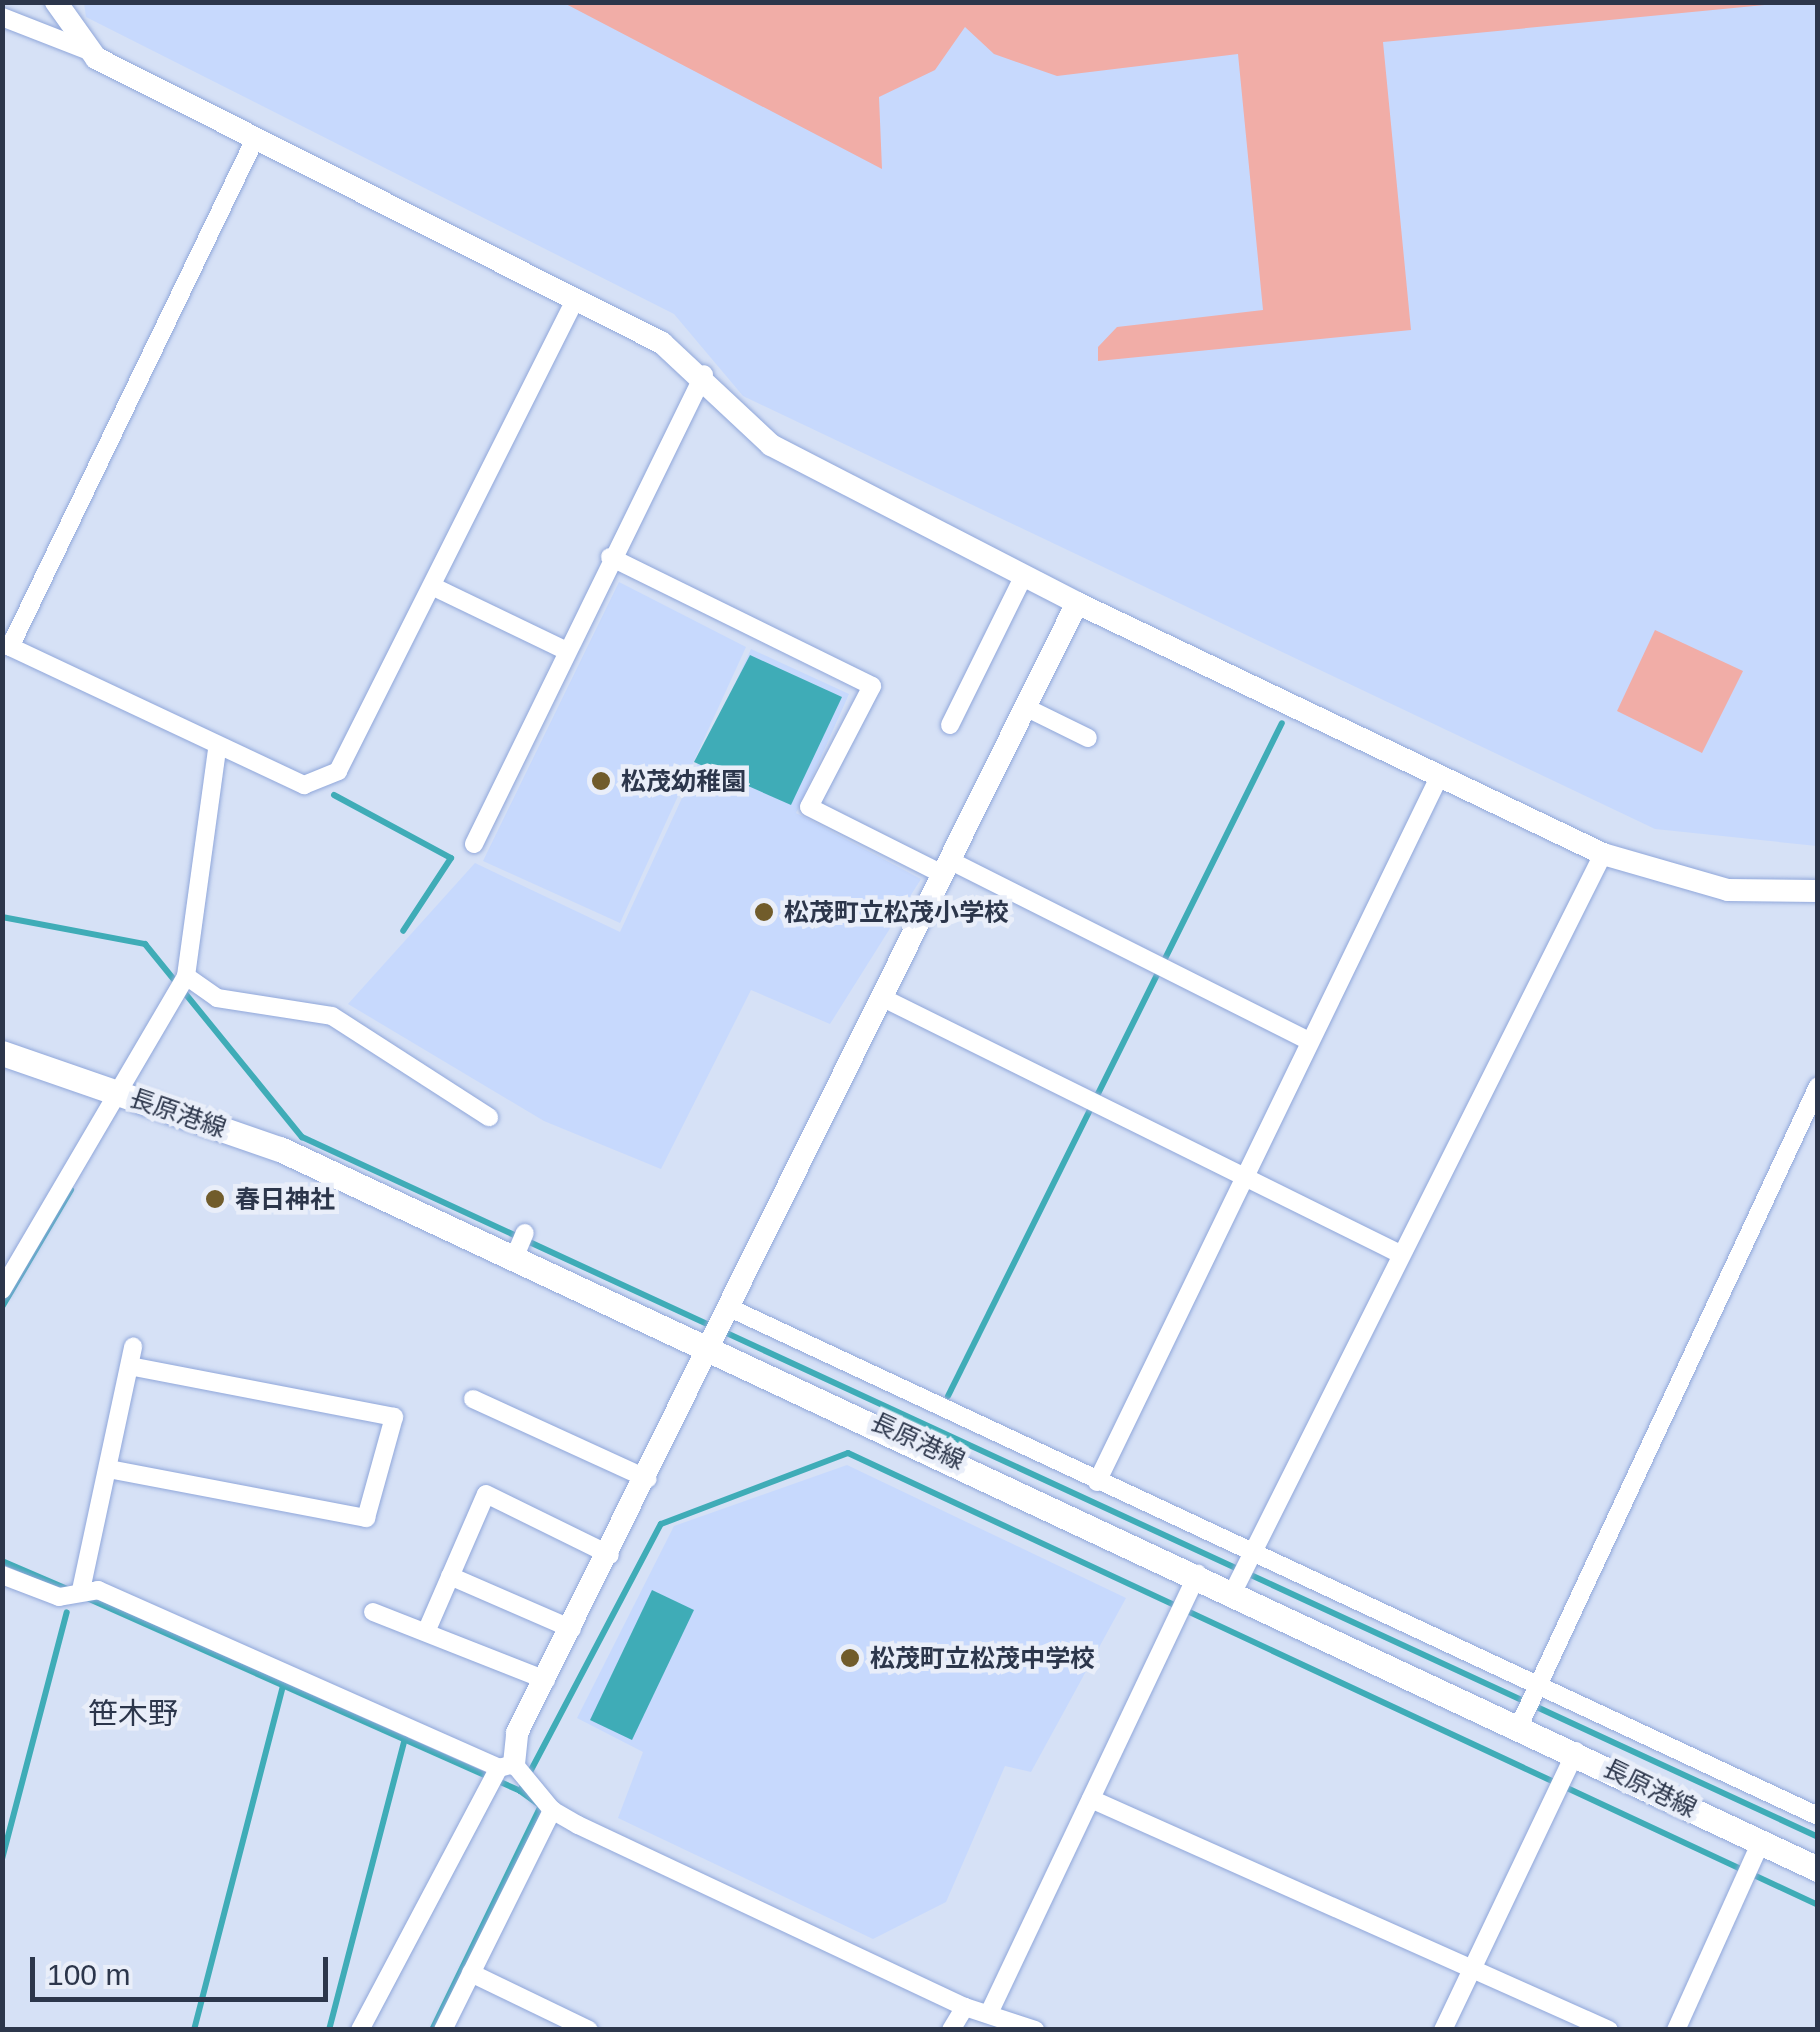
<!DOCTYPE html>
<meta charset="utf-8">
<style>
body{margin:0}
#map{position:relative;width:1820px;height:2032px;overflow:hidden;background:#d6e1f6;font-family:Arial,"Noto Sans JP",sans-serif}
div>[style]{position:absolute}
.built>*{inset:0;background:#c7d9fd}
.green>*{inset:0;background:#f1ada7}
.water>*{inset:0;background:#3facb7}
.stream>*{height:6px;margin:-3px;padding:0 3px;transform-origin:3px;border-radius:3px;background:#3facb7}
.roads{filter:drop-shadow(0 0 2px #90a7da) drop-shadow(0 0 2px #90a7da)}
.minor>*{height:18px;margin:-9px;padding:0 9px;transform-origin:9px;border-radius:9px;background:#fff}
.tertiary>*{height:22px;margin:-11px;padding:0 11px;transform-origin:11px;border-radius:11px;background:#fff}
.secondary>*{height:25px;margin:-12.5px;padding:0 12.5px;transform-origin:12.5px;border-radius:12.5px;background:#fff}
.dots>*{width:28px;height:28px;translate:-50% -50%;box-sizing:border-box;border:5px solid #e9eef9;border-radius:50%}
span{translate:-50% -50%;white-space:nowrap;text-align:center;line-height:1.15;-webkit-text-stroke:9px #e9eef9;paint-order:stroke}
.poi-label{font-size:25px;color:#2c364b;font-weight:700}
.left{translate:0 -50%;text-align:left}
.street-label{font-size:25px;color:#2c364b}
.quarter-label{font-size:30px;color:#2c364b}
.frame{position:absolute;inset:0;border:5px solid #2c364b;pointer-events:none}
.scale{position:absolute;left:30px;top:1957px;width:298px;height:45px;box-sizing:border-box;border:5px solid #2c364b;border-top:0;padding-left:12px;font-size:30px;line-height:35px;white-space:nowrap;color:#2c364b;-webkit-text-stroke:8px #e9eef9;paint-order:stroke}
</style>
<div id="map">
<div class="built">
<div style="clip-path:polygon(84px 3px,1817px 3px,1817px 846px,1655px 829px,743px 396px,674px 314px,86px 17px)"></div>
<div style="clip-path:polygon(619px 582px,746px 647px,620px 923px,483px 861px)"></div>
<div style="clip-path:polygon(751px 649px,849px 694px,796px 813px,921px 879px,830px 1024px,751px 990px,661px 1169px,544px 1121px,348px 1004px,475px 863px,620px 932px)"></div>
<div style="clip-path:polygon(847px 1465px,1126px 1598px,1031px 1772px,1005px 1766px,946px 1902px,873px 1939px,618px 1818px,643px 1752px,577px 1718px,674px 1526px)"></div>
</div>
<div class="green">
<div style="clip-path:polygon(564px 3px,1785px 3px,1383px 42px,1411px 330px,1098px 361px,1098px 347px,1117px 327px,1263px 310px,1238px 54px,1057px 76px,994px 54px,965px 27px,935px 70px,879px 97px,882px 169px)"></div>
<div style="clip-path:polygon(1655px 630px,1743px 671px,1702px 753px,1617px 711px)"></div>
</div>
<div class="water">
<div style="clip-path:polygon(750px 655px,842px 697px,791px 805px,694px 762px)"></div>
<div style="clip-path:polygon(652px 1590px,694px 1610px,632px 1740px,590px 1720px)"></div>
</div>
<div class="stream">
<div style="left:334px;top:795px;width:133px;rotate:28.3deg"></div>
<div style="left:451px;top:858px;width:87px;rotate:123.3deg"></div>
<div style="left:2px;top:917px;width:146px;rotate:10.7deg"></div>
<div style="left:145px;top:944px;width:249px;rotate:50.9deg"></div>
<div style="left:302px;top:1137px;width:1670px;rotate:24.78deg"></div>
<div style="left:2px;top:1307px;width:136px;rotate:-59.5deg"></div>
<div style="left:948px;top:1396px;width:751px;rotate:-63.61deg"></div>
<div style="left:2px;top:1561px;width:71px;rotate:23.3deg"></div>
<div style="left:87px;top:1598px;width:474px;rotate:24deg"></div>
<div style="left:2px;top:1859px;width:255px;rotate:-75.3deg"></div>
<div style="left:194px;top:2030px;width:356px;rotate:-75.5deg"></div>
<div style="left:329px;top:2030px;width:301px;rotate:-75.4deg"></div>
<div style="left:432px;top:2030px;width:249px;rotate:-64.1deg"></div>
<div style="left:541px;top:1806px;width:26px;rotate:-144deg"></div>
<div style="left:520px;top:1791px;width:302px;rotate:-62.2deg"></div>
<div style="left:661px;top:1524px;width:200px;rotate:-20.8deg"></div>
<div style="left:848px;top:1453px;width:1070px;rotate:24.98deg"></div>
</div>
<div class="roads">
<div class="minor">
<div style="left:2px;top:17px;width:93px;rotate:21.3deg"></div>
<div style="left:610px;top:557px;width:292px;rotate:26.2deg"></div>
<div style="left:872px;top:686px;width:136px;rotate:117.5deg"></div>
<div style="left:809px;top:807px;width:151px;rotate:26.7deg"></div>
<div style="left:434px;top:587px;width:145px;rotate:25.7deg"></div>
<div style="left:2px;top:643px;width:334px;rotate:25.2deg"></div>
<div style="left:304px;top:785px;width:37px;rotate:-22deg"></div>
<div style="left:338px;top:771px;width:527px;rotate:-63.29deg"></div>
<div style="left:10px;top:647px;width:564px;rotate:-64.25deg"></div>
<div style="left:1025px;top:707px;width:70px;rotate:26.2deg"></div>
<div style="left:950px;top:725px;width:167px;rotate:-63.7deg"></div>
<div style="left:474px;top:844px;width:523px;rotate:-63.92deg"></div>
<div style="left:949px;top:860px;width:403px;rotate:26.7deg"></div>
<div style="left:186px;top:976px;width:38px;rotate:35deg"></div>
<div style="left:217px;top:998px;width:116px;rotate:8.9deg"></div>
<div style="left:332px;top:1016px;width:187px;rotate:32.8deg"></div>
<div style="left:881px;top:997px;width:579px;rotate:26.34deg"></div>
<div style="left:515px;top:1256px;width:25px;rotate:-67deg"></div>
<div style="left:2px;top:1290px;width:364px;rotate:-59.6deg"></div>
<div style="left:186px;top:976px;width:228px;rotate:-82.2deg"></div>
<div style="left:730px;top:1308px;width:1201px;rotate:25.03deg"></div>
<div style="left:473px;top:1399px;width:192px;rotate:24.6deg"></div>
<div style="left:109px;top:1469px;width:262px;rotate:10.8deg"></div>
<div style="left:366px;top:1518px;width:105px;rotate:-74.5deg"></div>
<div style="left:394px;top:1417px;width:269px;rotate:-169.1deg"></div>
<div style="left:1097px;top:1482px;width:784px;rotate:-64.12deg"></div>
<div style="left:2px;top:1575px;width:61px;rotate:21.1deg"></div>
<div style="left:59px;top:1597px;width:40px;rotate:-10deg"></div>
<div style="left:98px;top:1590px;width:439px;rotate:23.9deg"></div>
<div style="left:499px;top:1768px;width:16px;rotate:-15deg"></div>
<div style="left:514px;top:1764px;width:60px;rotate:50.4deg"></div>
<div style="left:552px;top:1810px;width:30px;rotate:30deg"></div>
<div style="left:578px;top:1825px;width:428px;rotate:25.2deg"></div>
<div style="left:965px;top:2007px;width:74px;rotate:18.2deg"></div>
<div style="left:450px;top:1576px;width:133px;rotate:23.5deg"></div>
<div style="left:81px;top:1590px;width:249px;rotate:-77.9deg"></div>
<div style="left:1234px;top:1590px;width:823px;rotate:-63.37deg"></div>
<div style="left:373px;top:1612px;width:186px;rotate:21.5deg"></div>
<div style="left:426px;top:1632px;width:150px;rotate:-66.5deg"></div>
<div style="left:486px;top:1494px;width:138px;rotate:26.2deg"></div>
<div style="left:1520px;top:1724px;width:704px;rotate:-64.96deg"></div>
<div style="left:1091px;top:1799px;width:567px;rotate:24.03deg"></div>
<div style="left:471px;top:1973px;width:131px;rotate:25.8deg"></div>
<div style="left:991px;top:2009px;width:482px;rotate:-64.6deg"></div>
<div style="left:360px;top:2030px;width:297px;rotate:-62.1deg"></div>
<div style="left:443px;top:2030px;width:246px;rotate:-63.6deg"></div>
<div style="left:951px;top:2030px;width:27px;rotate:-59deg"></div>
<div style="left:1443px;top:2030px;width:309px;rotate:-64.5deg"></div>
<div style="left:1676px;top:2030px;width:206px;rotate:-65.7deg"></div>
</div>
<div class="tertiary">
<div style="left:56px;top:2px;width:69px;rotate:54.5deg"></div>
<div style="left:96px;top:58px;width:634px;rotate:26.73deg"></div>
<div style="left:662px;top:343px;width:149px;rotate:43.1deg"></div>
<div style="left:771px;top:445px;width:344px;rotate:27.3deg"></div>
<div style="left:1077px;top:603px;width:583px;rotate:25.51deg"></div>
<div style="left:1603px;top:854px;width:130px;rotate:16.1deg"></div>
<div style="left:1728px;top:890px;width:90px;rotate:0.6deg"></div>
<div style="left:514px;top:1764px;width:31px;rotate:-84deg"></div>
<div style="left:517px;top:1733px;width:1261px;rotate:-63.64deg"></div>
</div>
<div class="secondary">
<div style="left:2px;top:1053px;width:294px;rotate:19.1deg"></div>
<div style="left:280px;top:1149px;width:1698px;rotate:25.09deg"></div>
</div>
</div>
<div class="dots">
<div style="left:601px;top:781px;background:#715c2b"></div>
<div style="left:764px;top:912px;background:#715c2b"></div>
<div style="left:215px;top:1199px;background:#715c2b"></div>
<div style="left:850px;top:1658px;background:#715c2b"></div>
</div>
<div class="poi-label">
<span class="left" style="left:621px;top:781px">松茂幼稚園</span>
<span class="left" style="left:784px;top:912px">松茂町立松茂小学校</span>
<span class="left" style="left:235px;top:1199px">春日神社</span>
<span class="left" style="left:870px;top:1658px">松茂町立松茂中学校</span>
</div>
<div class="street-label">
<span style="left:178px;top:1113px;rotate:19deg">長原港線</span>
<span style="left:918px;top:1441px;rotate:25deg">長原港線</span>
<span style="left:1650px;top:1788px;rotate:26deg">長原港線</span>
</div>
<div class="quarter-label">
<span style="left:133px;top:1714px">笹木野</span>
</div>
<div class="frame"></div>
<div class="scale">100 m</div>
</div>
